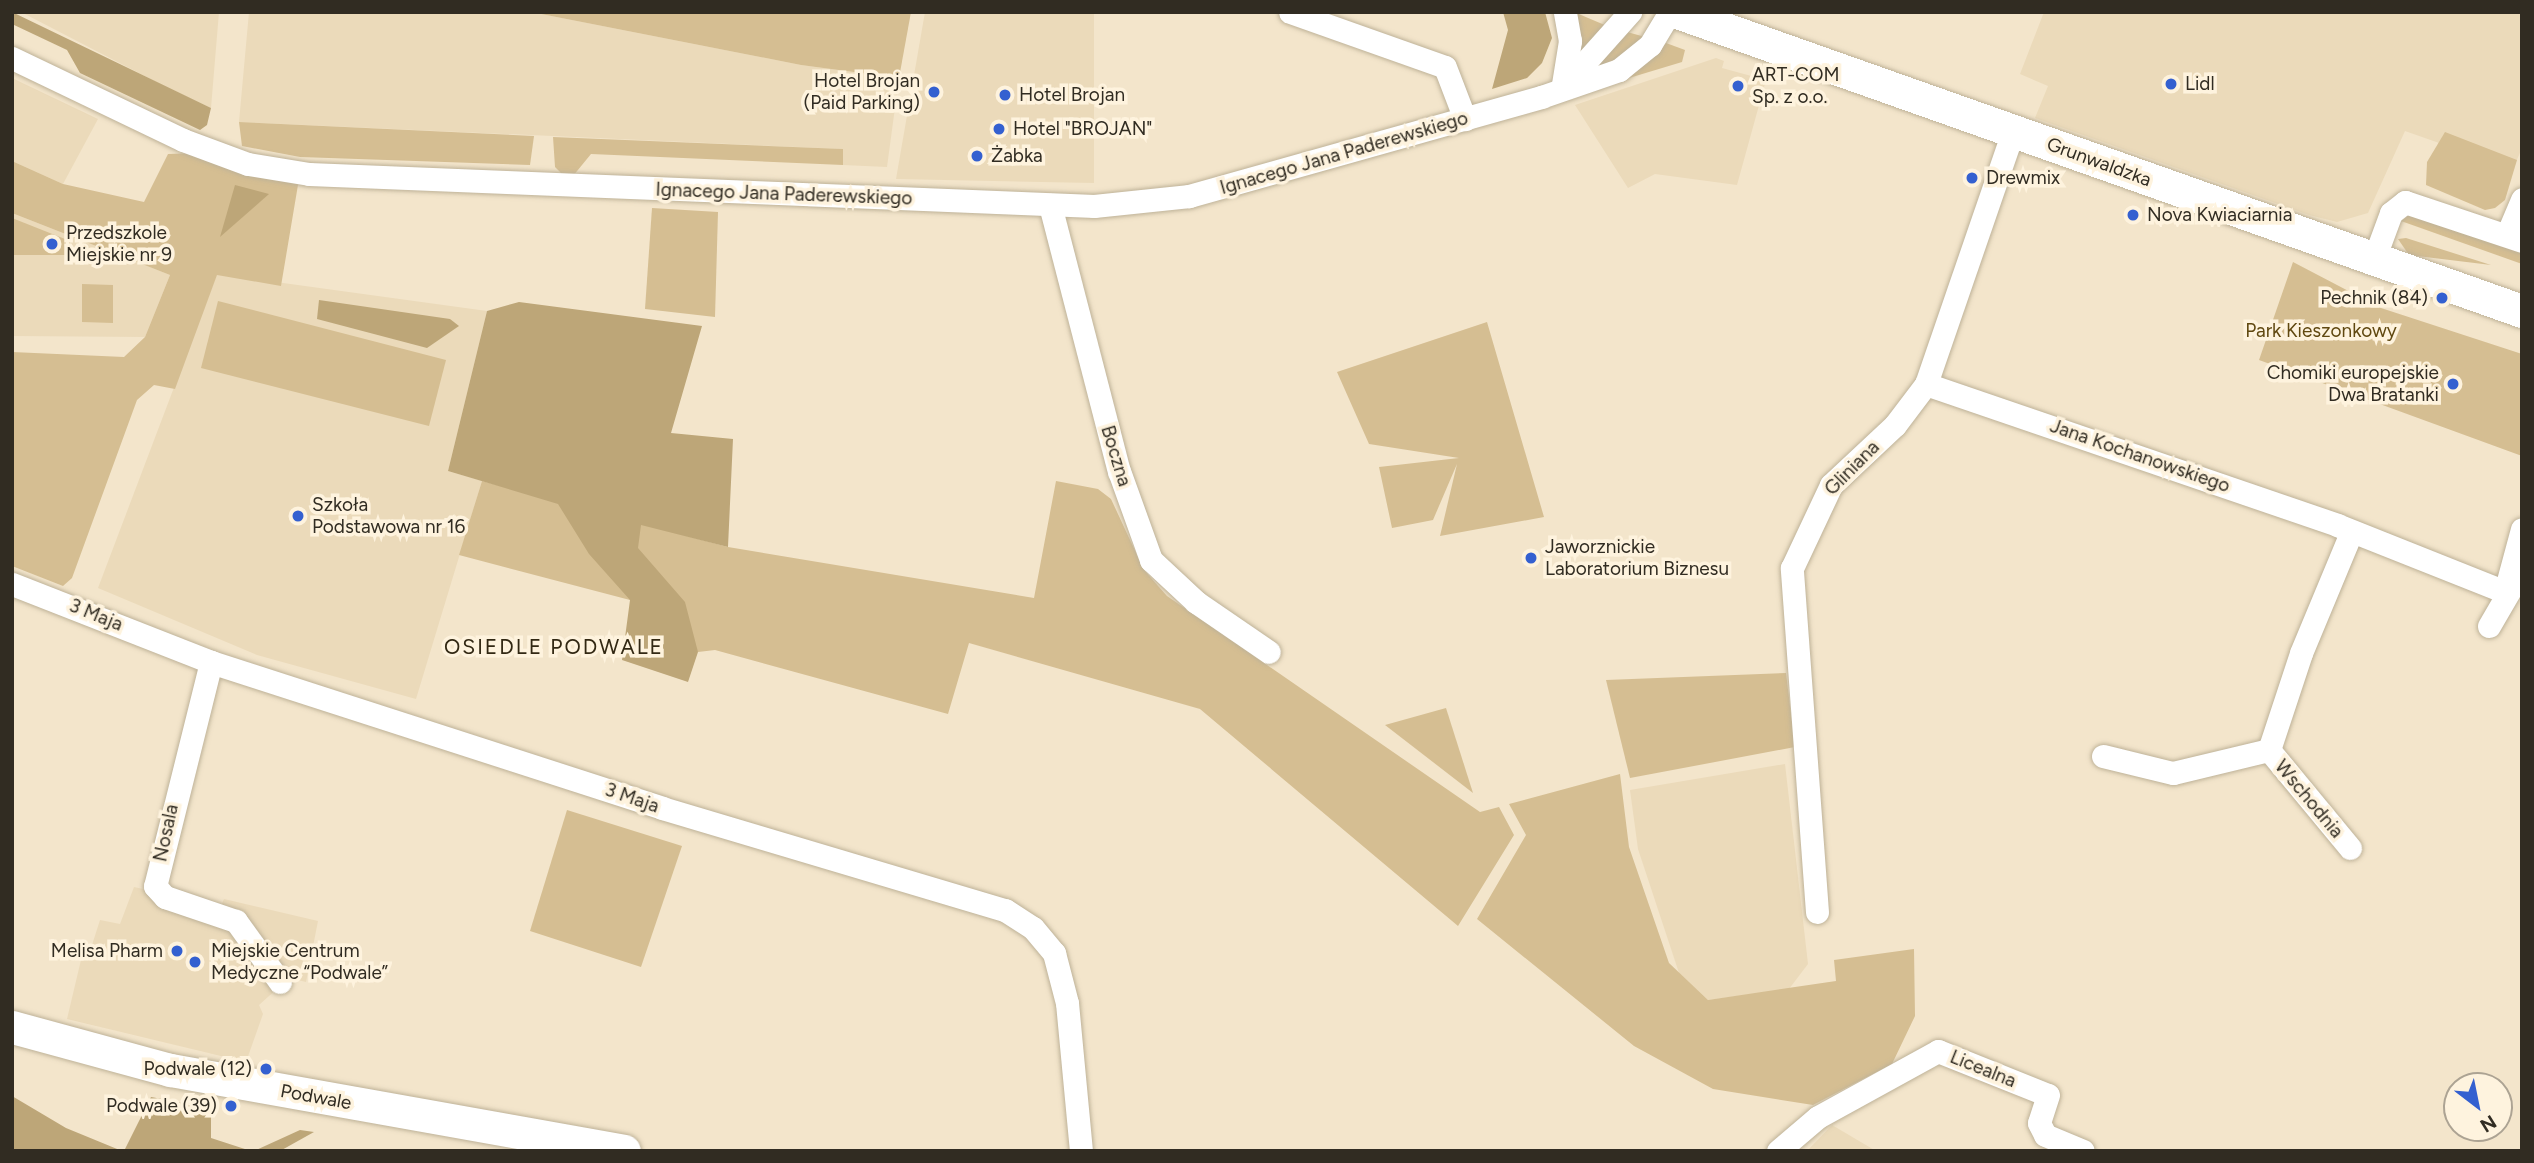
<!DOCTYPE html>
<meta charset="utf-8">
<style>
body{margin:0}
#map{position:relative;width:2534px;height:1163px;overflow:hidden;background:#f3e5cb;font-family:Figtree,sans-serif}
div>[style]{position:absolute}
.built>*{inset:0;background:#ebdaba}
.green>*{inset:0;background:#d5be92}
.forest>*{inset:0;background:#bda678}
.roads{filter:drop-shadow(0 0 2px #beb298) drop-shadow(0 0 2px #beb298)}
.street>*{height:23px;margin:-11.5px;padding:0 11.5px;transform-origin:11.5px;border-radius:11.5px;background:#fff}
.secondary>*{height:33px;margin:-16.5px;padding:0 16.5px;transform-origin:16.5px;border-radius:16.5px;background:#fff}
.dots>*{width:19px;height:19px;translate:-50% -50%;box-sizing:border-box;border:4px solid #fef3de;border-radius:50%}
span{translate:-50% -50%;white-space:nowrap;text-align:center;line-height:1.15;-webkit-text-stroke:7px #fef3de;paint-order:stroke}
.poi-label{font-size:19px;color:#312c22}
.left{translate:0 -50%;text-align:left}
.right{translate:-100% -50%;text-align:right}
.street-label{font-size:19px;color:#312c22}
.park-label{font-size:19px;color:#604810}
.neighbourhood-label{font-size:21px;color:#322813;letter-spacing:2px}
.frame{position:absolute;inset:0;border:14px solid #312c22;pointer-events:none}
.north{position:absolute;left:2443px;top:1072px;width:70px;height:70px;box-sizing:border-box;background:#fef3de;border:2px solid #aca393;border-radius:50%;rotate:148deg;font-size:19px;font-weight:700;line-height:28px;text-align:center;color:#312c22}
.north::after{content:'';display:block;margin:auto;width:24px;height:32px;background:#3460d0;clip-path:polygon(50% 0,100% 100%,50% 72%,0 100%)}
</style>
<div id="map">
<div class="built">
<div style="clip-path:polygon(21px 12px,219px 12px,211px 108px,162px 85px)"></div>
<div style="clip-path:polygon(249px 12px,531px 12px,801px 65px,899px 78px,887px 167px,843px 165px,842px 149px,239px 122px)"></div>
<div style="clip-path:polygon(925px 12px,1094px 12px,1094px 183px,896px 179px)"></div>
<div style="clip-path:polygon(2044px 12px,2522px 12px,2522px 148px,2513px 169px,2405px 131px,2368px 213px,2337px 222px,2309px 215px,2035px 118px,2048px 86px,2020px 74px)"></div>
<div style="clip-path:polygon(1716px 58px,1724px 61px,1722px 68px,1766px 80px,1737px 185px,1655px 174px,1628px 188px,1575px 105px)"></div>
<div style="clip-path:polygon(12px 78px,98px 119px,63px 184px,12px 161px)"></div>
<div style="clip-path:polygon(12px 213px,170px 275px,145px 337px,12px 336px)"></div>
<div style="clip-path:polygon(217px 274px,487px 311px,448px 471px,482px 481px,416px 699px,257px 655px,98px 588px)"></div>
<div style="clip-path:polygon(1785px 764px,1808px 964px,1789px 989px,1708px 1000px,1679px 973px,1638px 849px,1630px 790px)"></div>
<div style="clip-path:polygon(134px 887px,221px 906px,224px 899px,318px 921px,306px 982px,289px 978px,259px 1005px,263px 1014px,246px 1062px,67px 1019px,85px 943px,92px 945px,100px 920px,120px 924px)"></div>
<div style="clip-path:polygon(1832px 1125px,1876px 1151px,1807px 1151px)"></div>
</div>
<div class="green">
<div style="clip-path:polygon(531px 12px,911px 12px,899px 78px,801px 65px)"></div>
<div style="clip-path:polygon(1574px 12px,1607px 26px,1579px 55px,1580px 33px)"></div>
<div style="clip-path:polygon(1620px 30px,1645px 37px,1630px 53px,1586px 75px)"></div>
<div style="clip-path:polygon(1666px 43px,1685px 50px,1682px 62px,1629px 78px)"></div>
<div style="clip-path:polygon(239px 122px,534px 136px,530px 165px,300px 157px,242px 146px)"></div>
<div style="clip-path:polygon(2445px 132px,2517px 160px,2505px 200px,2495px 208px,2485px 210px,2426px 185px,2427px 162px)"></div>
<div style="clip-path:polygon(553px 137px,843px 149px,843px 165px,591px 154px,573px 176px,563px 175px,555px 167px)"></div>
<div style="clip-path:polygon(197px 153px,300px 173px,281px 286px,217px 275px,175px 389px,154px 385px,137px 400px,72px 578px,63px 586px,12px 566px,12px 352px,124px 357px,145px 337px,170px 275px,12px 213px,12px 161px,63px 184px,144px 202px,168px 154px)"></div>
<div style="clip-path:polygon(652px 208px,718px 212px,715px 317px,645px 309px)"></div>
<div style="clip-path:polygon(2412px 213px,2522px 251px,2522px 264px,2401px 221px)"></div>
<div style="clip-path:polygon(12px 218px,70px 241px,70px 255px,12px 255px)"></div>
<div style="clip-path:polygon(2406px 238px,2491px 265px,2409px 255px,2398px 239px)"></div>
<div style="clip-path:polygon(2293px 262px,2381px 308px,2522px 354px,2522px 456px,2259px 360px)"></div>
<div style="clip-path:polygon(82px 284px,113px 285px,113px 323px,82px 322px)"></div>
<div style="clip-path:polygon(218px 301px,446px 360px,429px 426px,201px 368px)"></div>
<div style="clip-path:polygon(1487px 322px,1544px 517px,1440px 536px,1457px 464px,1433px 520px,1392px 528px,1379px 467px,1459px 458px,1369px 444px,1337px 372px)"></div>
<div style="clip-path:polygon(482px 481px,728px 547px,1034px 598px,1056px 481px,1098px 489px,1111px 499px,1144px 570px,1167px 596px,1480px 812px,1499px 807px,1514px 835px,1458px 926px,1200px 709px,969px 643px,948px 714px,715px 650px,698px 652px,630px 600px,459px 555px)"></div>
<div style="clip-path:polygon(1786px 673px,1795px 747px,1630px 778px,1606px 680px)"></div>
<div style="clip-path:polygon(1446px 708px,1473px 793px,1385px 725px)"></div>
<div style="clip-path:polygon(1620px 774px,1629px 847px,1669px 963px,1708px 1000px,1836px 981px,1834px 960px,1914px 949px,1915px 1016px,1892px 1064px,1813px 1105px,1713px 1089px,1634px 1046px,1477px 919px,1526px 835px,1509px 804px)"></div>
<div style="clip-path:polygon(567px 810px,682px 846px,641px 967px,530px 931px)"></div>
</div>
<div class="forest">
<div style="clip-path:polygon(12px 12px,211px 108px,207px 125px,200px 130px,80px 73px,67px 50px,12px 24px)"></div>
<div style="clip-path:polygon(1503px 12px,1545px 12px,1552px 38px,1542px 63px,1527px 78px,1492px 89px,1508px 30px)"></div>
<div style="clip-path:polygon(235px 185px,269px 194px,220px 237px)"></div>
<div style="clip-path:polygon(319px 300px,450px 319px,459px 326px,427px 348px,317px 319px)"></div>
<div style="clip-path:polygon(519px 302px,702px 326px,671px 433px,733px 439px,728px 547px,641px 525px,638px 548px,685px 602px,698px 652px,688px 682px,622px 660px,630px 600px,589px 554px,558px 504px,448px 471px,487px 311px)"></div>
<div style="clip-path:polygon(12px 1096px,66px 1128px,122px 1151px,12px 1151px)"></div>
<div style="clip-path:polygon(151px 1097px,211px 1108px,211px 1138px,251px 1151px,124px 1151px)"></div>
<div style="clip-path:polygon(300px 1130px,314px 1132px,280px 1151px,254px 1151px)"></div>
</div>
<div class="roads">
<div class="street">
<div style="left:1290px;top:12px;width:164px;rotate:19.5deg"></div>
<div style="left:1445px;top:67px;width:56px;rotate:69deg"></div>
<div style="left:12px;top:58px;width:190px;rotate:25.6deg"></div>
<div style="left:183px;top:140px;width:69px;rotate:20.3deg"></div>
<div style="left:248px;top:164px;width:62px;rotate:9.3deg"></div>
<div style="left:309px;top:174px;width:786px;rotate:2.33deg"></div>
<div style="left:1094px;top:206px;width:96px;rotate:-6deg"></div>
<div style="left:1189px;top:196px;width:366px;rotate:-15.7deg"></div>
<div style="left:1541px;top:97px;width:83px;rotate:-19.1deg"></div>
<div style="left:1619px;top:70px;width:40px;rotate:-39deg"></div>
<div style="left:1650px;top:45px;width:39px;rotate:-59deg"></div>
<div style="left:1563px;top:84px;width:44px;rotate:-80.8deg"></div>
<div style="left:1570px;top:41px;width:29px;rotate:-100deg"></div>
<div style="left:1563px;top:87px;width:101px;rotate:-48.2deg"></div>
<div style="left:1050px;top:205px;width:275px;rotate:75.5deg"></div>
<div style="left:1119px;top:471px;width:95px;rotate:70.2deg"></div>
<div style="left:1151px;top:560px;width:62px;rotate:43deg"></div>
<div style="left:1196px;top:602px;width:88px;rotate:34.4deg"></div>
<div style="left:2507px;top:235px;width:39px;rotate:-67deg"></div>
<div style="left:2374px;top:259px;width:49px;rotate:-69.7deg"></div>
<div style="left:2391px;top:213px;width:18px;rotate:-38deg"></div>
<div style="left:2405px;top:202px;width:123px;rotate:18.4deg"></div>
<div style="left:1926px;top:384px;width:435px;rotate:18.9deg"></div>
<div style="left:2337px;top:525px;width:181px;rotate:21.7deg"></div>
<div style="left:12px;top:584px;width:214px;rotate:21.4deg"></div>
<div style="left:211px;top:662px;width:474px;rotate:17.9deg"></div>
<div style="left:662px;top:808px;width:358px;rotate:16.6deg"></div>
<div style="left:1005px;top:910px;width:33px;rotate:33deg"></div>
<div style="left:1033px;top:928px;width:33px;rotate:50deg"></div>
<div style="left:1054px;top:953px;width:52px;rotate:75.4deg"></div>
<div style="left:1067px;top:1003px;width:149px;rotate:84.6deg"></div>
<div style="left:2505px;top:592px;width:65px;rotate:-74.9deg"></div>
<div style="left:2489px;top:626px;width:50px;rotate:-59.8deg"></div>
<div style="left:211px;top:662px;width:231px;rotate:104deg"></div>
<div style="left:155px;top:886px;width:15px;rotate:48deg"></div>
<div style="left:165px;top:897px;width:75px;rotate:18.7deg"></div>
<div style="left:236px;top:921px;width:75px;rotate:54.2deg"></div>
<div style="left:2269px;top:750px;width:127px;rotate:50.4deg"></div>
<div style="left:2103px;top:756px;width:72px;rotate:13.7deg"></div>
<div style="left:2173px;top:773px;width:99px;rotate:-13.5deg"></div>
<div style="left:2269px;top:750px;width:102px;rotate:-71.7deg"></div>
<div style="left:2301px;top:653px;width:130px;rotate:-67.4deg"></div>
<div style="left:1817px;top:912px;width:345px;rotate:-94.2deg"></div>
<div style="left:1792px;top:568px;width:92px;rotate:-64.8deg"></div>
<div style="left:1831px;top:485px;width:88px;rotate:-43.2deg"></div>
<div style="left:1895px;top:425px;width:51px;rotate:-52.9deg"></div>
<div style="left:1926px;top:384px;width:268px;rotate:-71deg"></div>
<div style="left:1778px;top:1151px;width:52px;rotate:-40.4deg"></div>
<div style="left:1818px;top:1117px;width:137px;rotate:-28.8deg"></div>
<div style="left:1938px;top:1051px;width:118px;rotate:21.8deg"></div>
<div style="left:2048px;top:1095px;width:29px;rotate:108deg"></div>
<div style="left:2039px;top:1123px;width:13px;rotate:63deg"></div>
<div style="left:2045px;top:1135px;width:41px;rotate:22.8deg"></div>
</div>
<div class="secondary">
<div style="left:1677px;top:12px;width:896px;rotate:19.49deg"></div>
<div style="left:12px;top:1027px;width:164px;rotate:15.2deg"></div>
<div style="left:170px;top:1070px;width:461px;rotate:10.1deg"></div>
</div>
</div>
<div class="dots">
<div style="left:2171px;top:84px;background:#3460d0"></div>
<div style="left:1738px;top:86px;background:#3460d0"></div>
<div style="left:934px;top:92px;background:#3460d0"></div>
<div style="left:1005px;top:95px;background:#3460d0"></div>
<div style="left:999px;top:129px;background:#3460d0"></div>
<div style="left:977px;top:156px;background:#3460d0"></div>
<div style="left:1972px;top:178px;background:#3460d0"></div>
<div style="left:2133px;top:215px;background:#3460d0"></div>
<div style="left:52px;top:244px;background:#3460d0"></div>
<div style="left:2442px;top:298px;background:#3460d0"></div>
<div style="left:2453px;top:384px;background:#3460d0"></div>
<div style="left:298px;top:516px;background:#3460d0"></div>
<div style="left:1531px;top:558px;background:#3460d0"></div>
<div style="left:177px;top:951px;background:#3460d0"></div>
<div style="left:195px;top:962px;background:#3460d0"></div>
<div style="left:266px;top:1069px;background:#3460d0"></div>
<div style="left:231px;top:1106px;background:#3460d0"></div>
</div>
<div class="poi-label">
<span class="left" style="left:1752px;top:86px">ART-COM<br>Sp. z o.o.</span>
<span class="right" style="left:920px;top:92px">Hotel Brojan<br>(Paid Parking)</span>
<span class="left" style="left:2185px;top:84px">Lidl</span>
<span class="left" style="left:1019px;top:95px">Hotel Brojan</span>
<span class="left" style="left:1013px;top:129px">Hotel "BROJAN"</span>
<span class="left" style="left:991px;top:156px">Żabka</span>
<span class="left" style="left:1986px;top:178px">Drewmix</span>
<span class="left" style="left:2147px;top:215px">Nova Kwiaciarnia</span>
<span class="left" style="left:66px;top:244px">Przedszkole<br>Miejskie nr 9</span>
<span class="right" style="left:2428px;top:298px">Pechnik (84)</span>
<span class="right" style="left:2439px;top:384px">Chomiki europejskie<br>Dwa Bratanki</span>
<span class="left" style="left:312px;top:516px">Szkoła<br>Podstawowa nr 16</span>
<span class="left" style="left:1545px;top:558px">Jaworznickie<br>Laboratorium Biznesu</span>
<span class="right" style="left:163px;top:951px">Melisa Pharm</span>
<span class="left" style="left:211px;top:962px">Miejskie Centrum<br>Medyczne “Podwale”</span>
<span class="right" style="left:252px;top:1069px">Podwale (12)</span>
<span class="right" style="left:217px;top:1106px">Podwale (39)</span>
</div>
<div class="street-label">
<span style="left:1344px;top:153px;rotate:-16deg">Ignacego Jana Paderewskiego</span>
<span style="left:2099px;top:162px;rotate:20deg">Grunwaldzka</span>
<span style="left:784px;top:194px;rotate:2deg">Ignacego Jana Paderewskiego</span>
<span style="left:1116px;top:456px;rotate:73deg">Boczna</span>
<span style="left:2140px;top:456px;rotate:19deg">Jana Kochanowskiego</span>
<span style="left:1852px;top:468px;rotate:-45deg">Gliniana</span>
<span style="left:96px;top:615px;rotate:22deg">3 Maja</span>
<span style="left:632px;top:798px;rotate:19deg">3 Maja</span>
<span style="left:2309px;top:799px;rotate:50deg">Wschodnia</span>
<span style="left:166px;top:833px;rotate:-78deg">Nosala</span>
<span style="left:1983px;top:1069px;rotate:22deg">Licealna</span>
<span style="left:316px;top:1097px;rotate:10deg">Podwale</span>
</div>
<div class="park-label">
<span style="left:2321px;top:331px">Park Kieszonkowy</span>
</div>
<div class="neighbourhood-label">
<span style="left:554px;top:647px">OSIEDLE PODWALE</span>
</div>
<div class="frame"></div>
<div class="north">N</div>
</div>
